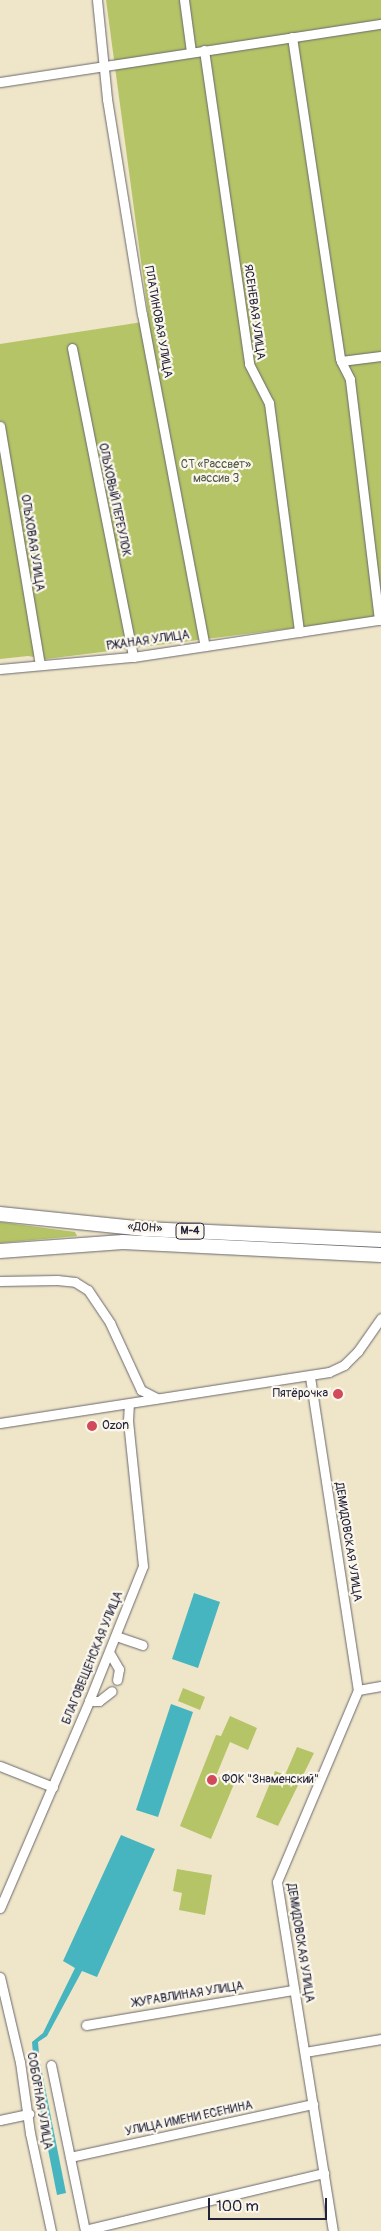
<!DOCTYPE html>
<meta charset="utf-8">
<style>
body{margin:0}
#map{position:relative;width:381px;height:2231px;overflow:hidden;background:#efe6c9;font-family:Pangolin,sans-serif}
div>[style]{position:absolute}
.green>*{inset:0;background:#b5c467}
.water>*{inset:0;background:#46b5bf}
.roads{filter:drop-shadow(0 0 1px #6a676d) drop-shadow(0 0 1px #6a676d)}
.minor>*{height:9px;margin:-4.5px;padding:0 4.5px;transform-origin:4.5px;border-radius:4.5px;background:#fff}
.highway>*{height:14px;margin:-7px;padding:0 7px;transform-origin:7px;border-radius:7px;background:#fff}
.dots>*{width:14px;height:14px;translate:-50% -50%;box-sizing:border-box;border:2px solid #fbf7ec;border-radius:50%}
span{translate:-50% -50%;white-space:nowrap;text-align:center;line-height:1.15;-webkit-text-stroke:4.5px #fbf7ec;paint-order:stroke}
.shield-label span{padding:1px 4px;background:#fbf7ec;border:1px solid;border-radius:4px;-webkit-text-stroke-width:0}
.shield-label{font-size:11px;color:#22223b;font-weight:700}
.street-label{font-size:12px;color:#22223b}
.park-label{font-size:12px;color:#555b4a}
.poi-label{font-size:12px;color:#22223b}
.right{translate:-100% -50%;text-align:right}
.left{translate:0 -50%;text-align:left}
.scale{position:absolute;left:208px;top:2198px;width:119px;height:22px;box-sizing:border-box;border:2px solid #22223b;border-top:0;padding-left:6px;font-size:15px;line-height:18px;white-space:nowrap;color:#22223b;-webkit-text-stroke:4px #fbf7ec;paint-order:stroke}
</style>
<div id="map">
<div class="green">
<div style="clip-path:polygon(106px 0,381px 0,381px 617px,46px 659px,28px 656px,0 659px,0 344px,149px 321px)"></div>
<div style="clip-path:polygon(0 1222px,75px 1232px,77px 1236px,0 1243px)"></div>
<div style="clip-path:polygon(183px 1688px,205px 1697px,200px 1710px,178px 1701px)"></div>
<div style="clip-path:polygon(230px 1716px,257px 1728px,248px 1750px,230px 1742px,216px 1776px,234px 1784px,211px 1839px,180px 1826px,216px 1735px,221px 1736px)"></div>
<div style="clip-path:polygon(297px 1747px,314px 1753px,278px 1826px,256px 1817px,275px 1771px,285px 1775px)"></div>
<div style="clip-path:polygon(177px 1869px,212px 1875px,205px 1915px,179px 1910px,182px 1893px,173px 1891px)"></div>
</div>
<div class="water">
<div style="clip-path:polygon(194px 1593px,220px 1602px,198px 1668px,172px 1659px)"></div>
<div style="clip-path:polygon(171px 1704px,193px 1712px,158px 1817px,136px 1810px)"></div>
<div style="clip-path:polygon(121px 1835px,155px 1849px,97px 1977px,82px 1971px,47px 2036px,38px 2042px,39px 2053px,33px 2054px,32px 2042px,43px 2033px,75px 1968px,63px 1961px)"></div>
<div style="clip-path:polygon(40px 2062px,66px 2193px,57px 2195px,31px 2063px)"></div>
</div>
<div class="roads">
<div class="minor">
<div style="left:97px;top:0;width:100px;rotate:84.2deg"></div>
<div style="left:107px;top:99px;width:218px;rotate:80.8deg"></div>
<div style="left:142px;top:314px;width:338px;rotate:79.3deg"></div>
<div style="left:184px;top:0;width:52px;rotate:82.3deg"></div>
<div style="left:292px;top:37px;width:325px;rotate:81.5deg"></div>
<div style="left:340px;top:358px;width:3px;rotate:72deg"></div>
<div style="left:341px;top:361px;width:40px;rotate:-7.1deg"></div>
<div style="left:204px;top:50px;width:317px;rotate:81.8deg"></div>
<div style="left:249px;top:364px;width:44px;rotate:62.9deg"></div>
<div style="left:269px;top:403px;width:231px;rotate:82.5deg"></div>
<div style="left:0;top:82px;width:385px;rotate:-8.7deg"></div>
<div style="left:72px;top:348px;width:315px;rotate:78.8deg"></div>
<div style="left:0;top:426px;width:241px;rotate:80.5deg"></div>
<div style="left:0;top:669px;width:134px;rotate:-5.2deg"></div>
<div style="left:133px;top:657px;width:249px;rotate:-8.6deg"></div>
<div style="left:379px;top:620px;width:243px;rotate:-96.9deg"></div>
<div style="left:350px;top:379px;width:20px;rotate:-117deg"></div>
<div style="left:0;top:1281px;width:57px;rotate:-1deg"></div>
<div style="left:57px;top:1280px;width:18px;rotate:6deg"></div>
<div style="left:75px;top:1282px;width:15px;rotate:32deg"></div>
<div style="left:88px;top:1290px;width:40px;rotate:56deg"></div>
<div style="left:110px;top:1323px;width:74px;rotate:65.2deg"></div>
<div style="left:141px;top:1390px;width:18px;rotate:27deg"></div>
<div style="left:310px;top:1377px;width:317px;rotate:81.3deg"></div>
<div style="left:358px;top:1690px;width:208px;rotate:112.9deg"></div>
<div style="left:277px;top:1882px;width:353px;rotate:80.9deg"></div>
<div style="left:0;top:1423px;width:333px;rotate:-8.8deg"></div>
<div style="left:329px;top:1372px;width:17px;rotate:-25deg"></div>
<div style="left:344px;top:1365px;width:20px;rotate:-45deg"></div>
<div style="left:358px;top:1351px;width:40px;rotate:-55.1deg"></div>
<div style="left:116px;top:1636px;width:28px;rotate:19deg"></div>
<div style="left:109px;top:1652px;width:20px;rotate:60deg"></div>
<div style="left:119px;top:1669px;width:11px;rotate:100deg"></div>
<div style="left:358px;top:1690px;width:23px;rotate:-10deg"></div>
<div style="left:89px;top:1701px;width:10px"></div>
<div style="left:99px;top:1701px;width:16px;rotate:-38deg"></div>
<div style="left:0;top:1766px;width:57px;rotate:21.6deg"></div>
<div style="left:0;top:1908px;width:225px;rotate:-66.7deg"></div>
<div style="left:89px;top:1701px;width:145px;rotate:-68.2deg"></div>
<div style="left:143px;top:1566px;width:146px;rotate:-95.9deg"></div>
<div style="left:128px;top:1421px;width:17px;rotate:-87deg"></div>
<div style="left:0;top:1977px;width:87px;rotate:76.8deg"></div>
<div style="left:20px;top:2062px;width:72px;rotate:82deg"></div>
<div style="left:30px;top:2133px;width:100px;rotate:77.9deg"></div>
<div style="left:86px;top:2025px;width:211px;rotate:-9.6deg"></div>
<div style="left:305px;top:2052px;width:77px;rotate:-9.7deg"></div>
<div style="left:51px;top:2065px;width:169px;rotate:78.4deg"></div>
<div style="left:0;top:2120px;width:30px;rotate:-12deg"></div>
<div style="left:70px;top:2157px;width:249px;rotate:-12.3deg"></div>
<div style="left:85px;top:2230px;width:246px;rotate:-13.4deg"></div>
</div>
<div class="highway">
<div style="left:0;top:1214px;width:146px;rotate:5.9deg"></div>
<div style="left:145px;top:1229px;width:236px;rotate:2.7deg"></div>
<div style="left:0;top:1251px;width:123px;rotate:-4.2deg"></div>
<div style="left:123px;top:1242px;width:258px;rotate:2.9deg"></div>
</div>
</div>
<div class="dots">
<div style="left:338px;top:1394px;background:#d1495b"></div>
<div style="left:92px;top:1426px;background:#d1495b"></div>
<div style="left:212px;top:1780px;background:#d1495b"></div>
</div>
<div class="shield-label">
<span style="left:190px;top:1231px">М-4</span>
</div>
<div class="street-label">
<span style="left:254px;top:312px;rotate:82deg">ЯСЕНЕВАЯ УЛИЦА</span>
<span style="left:158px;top:322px;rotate:80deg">ПЛАТИНОВАЯ УЛИЦА</span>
<span style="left:114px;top:500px;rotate:78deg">ОЛЬХОВЫЙ ПЕРЕУЛОК</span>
<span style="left:32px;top:543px;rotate:81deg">ОЛЬХОВАЯ УЛИЦА</span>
<span style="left:148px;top:641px;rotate:-8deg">РЖАНАЯ УЛИЦА</span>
<span style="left:145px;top:1228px;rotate:4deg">«ДОН»</span>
<span style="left:348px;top:1542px;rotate:81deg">ДЕМИДОВСКАЯ УЛИЦА</span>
<span style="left:93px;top:1658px;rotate:-68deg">БЛАГОВЕЩЕНСКАЯ УЛИЦА</span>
<span style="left:300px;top:1943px;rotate:81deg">ДЕМИДОВСКАЯ УЛИЦА</span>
<span style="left:188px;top:1995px;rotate:-9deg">ЖУРАВЛИНАЯ УЛИЦА</span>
<span style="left:39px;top:2101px;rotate:80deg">СОБОРНАЯ УЛИЦА</span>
<span style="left:189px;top:2119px;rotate:-12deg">УЛИЦА ИМЕНИ ЕСЕНИНА</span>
</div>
<div class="park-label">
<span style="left:216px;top:472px">СТ «Рассвет»<br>массив 3</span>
</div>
<div class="poi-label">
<span class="right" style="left:328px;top:1394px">Пятёрочка</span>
<span class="left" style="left:102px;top:1426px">Ozon</span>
<span class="left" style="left:222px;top:1780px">ФОК "Знаменский"</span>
</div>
<div class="scale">100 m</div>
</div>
